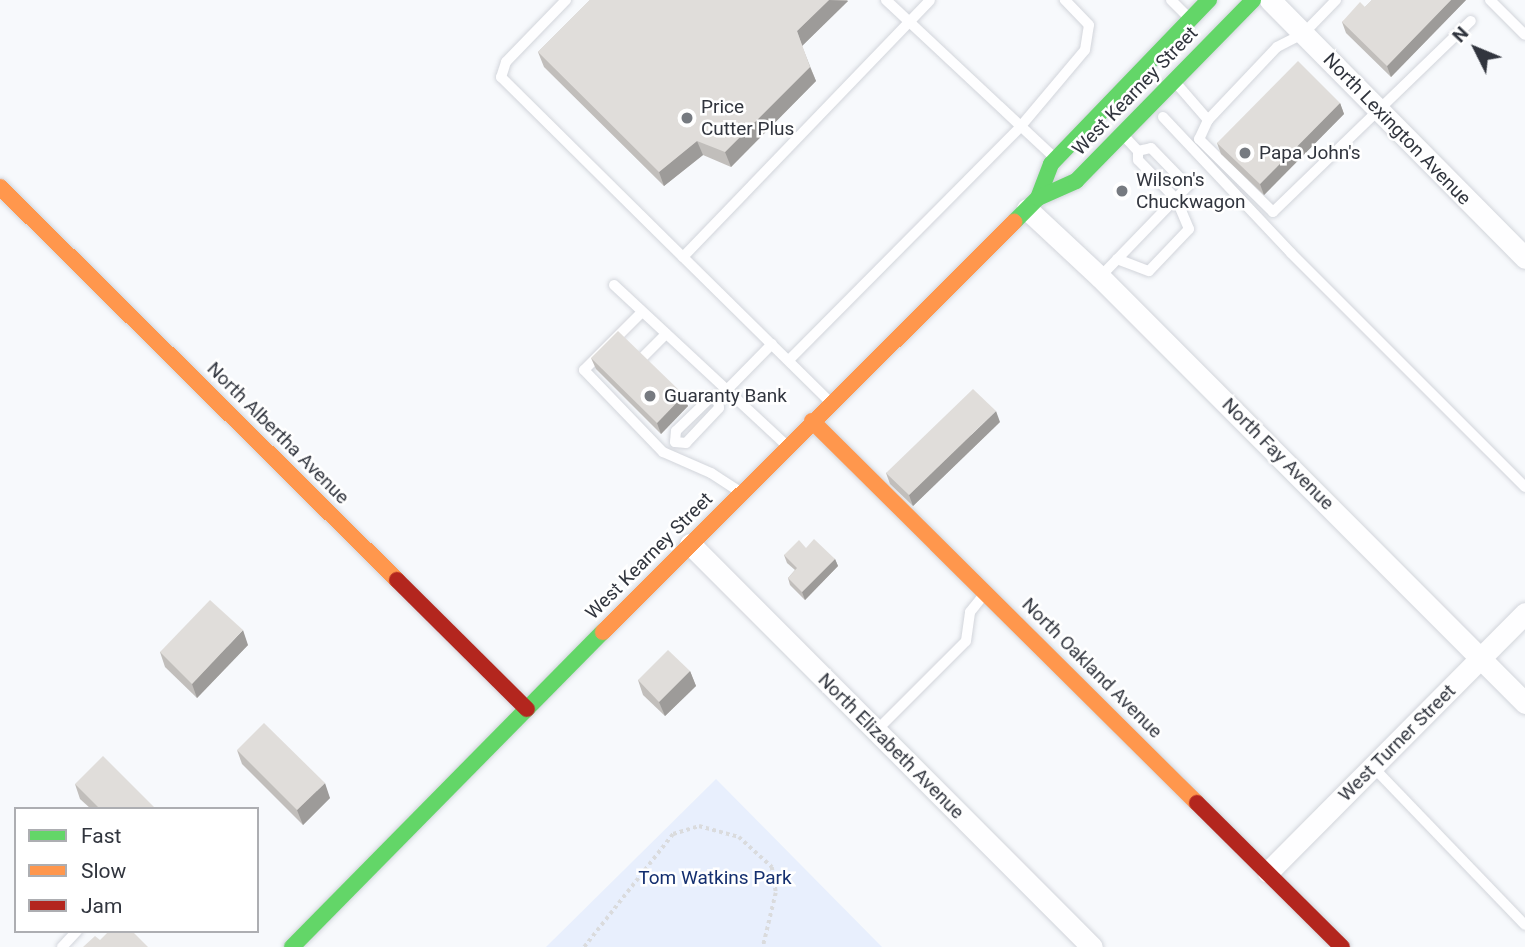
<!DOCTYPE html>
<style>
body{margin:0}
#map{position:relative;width:1525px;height:947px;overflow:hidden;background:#f7f9fc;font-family:Roboto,sans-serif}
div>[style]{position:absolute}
.green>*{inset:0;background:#e8effd}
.path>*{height:3.5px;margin-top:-1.75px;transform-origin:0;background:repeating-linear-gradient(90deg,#dadbdd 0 3.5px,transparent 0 7px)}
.roads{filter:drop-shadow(0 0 2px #d2d5db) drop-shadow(0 0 2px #d2d5db)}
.lane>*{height:10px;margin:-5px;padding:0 5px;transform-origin:5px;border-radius:5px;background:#fefeff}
.street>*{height:21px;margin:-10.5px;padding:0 10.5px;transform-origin:10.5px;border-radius:10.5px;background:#fefeff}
.fast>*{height:16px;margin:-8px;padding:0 8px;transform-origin:8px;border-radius:8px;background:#63d668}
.slow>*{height:16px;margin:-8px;padding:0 8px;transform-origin:8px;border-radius:8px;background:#ff974d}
.jam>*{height:16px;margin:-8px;padding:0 8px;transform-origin:8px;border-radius:8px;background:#b3261e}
.wall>*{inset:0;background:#c1bebb}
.shaded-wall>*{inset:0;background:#9d9b99}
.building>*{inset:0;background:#e0ddda}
.dots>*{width:19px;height:19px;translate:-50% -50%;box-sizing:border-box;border:4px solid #fff;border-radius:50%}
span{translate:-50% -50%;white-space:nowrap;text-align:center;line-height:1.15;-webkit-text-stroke:5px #fff;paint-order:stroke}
.street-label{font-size:19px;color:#31353e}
.poi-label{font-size:19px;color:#31353e}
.left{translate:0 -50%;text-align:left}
.park-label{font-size:19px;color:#142f6f}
.legend{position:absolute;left:14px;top:807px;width:245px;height:126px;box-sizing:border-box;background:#fff;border:2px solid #adaeb2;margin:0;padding:9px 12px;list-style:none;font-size:21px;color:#31353e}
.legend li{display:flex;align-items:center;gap:14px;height:35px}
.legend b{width:35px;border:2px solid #adaeb2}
.north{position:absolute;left:1441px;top:14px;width:70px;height:70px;-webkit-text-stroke:5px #fff;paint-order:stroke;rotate:313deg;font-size:19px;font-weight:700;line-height:28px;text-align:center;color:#31353e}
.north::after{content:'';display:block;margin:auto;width:24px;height:32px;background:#31353e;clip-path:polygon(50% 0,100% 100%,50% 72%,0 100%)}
</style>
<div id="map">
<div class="green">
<div style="clip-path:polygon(716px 779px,882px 947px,546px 947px)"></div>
</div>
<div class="path">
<div style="left:584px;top:947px;width:144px;rotate:-51.8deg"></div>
<div style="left:673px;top:834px;width:27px;rotate:-17deg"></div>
<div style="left:699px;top:826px;width:41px;rotate:15.4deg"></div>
<div style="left:739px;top:837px;width:45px;rotate:42.3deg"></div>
<div style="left:772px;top:867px;width:26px;rotate:81deg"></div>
<div style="left:776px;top:893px;width:56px;rotate:103.5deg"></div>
</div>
<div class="roads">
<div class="lane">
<div style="left:566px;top:0;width:86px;rotate:134.1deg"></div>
<div style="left:506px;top:62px;width:16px;rotate:108deg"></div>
<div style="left:501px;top:77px;width:256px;rotate:44.7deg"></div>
<div style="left:683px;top:257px;width:356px;rotate:-46.1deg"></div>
<div style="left:886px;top:0;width:230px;rotate:43.1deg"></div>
<div style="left:1171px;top:0;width:23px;rotate:45deg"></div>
<div style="left:1490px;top:0;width:49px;rotate:45deg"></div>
<div style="left:1176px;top:83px;width:49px;rotate:49.1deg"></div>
<div style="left:1208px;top:120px;width:100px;rotate:-46.6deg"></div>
<div style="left:1277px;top:47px;width:30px;rotate:-27deg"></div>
<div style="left:1304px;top:33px;width:46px;rotate:-45.9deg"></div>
<div style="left:1163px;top:117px;width:187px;rotate:46.7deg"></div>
<div style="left:1291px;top:253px;width:331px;rotate:45deg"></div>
<div style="left:1208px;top:120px;width:21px;rotate:115deg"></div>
<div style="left:1199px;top:139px;width:104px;rotate:44.6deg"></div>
<div style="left:1273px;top:212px;width:275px;rotate:-44deg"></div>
<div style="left:683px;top:257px;width:204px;rotate:44.6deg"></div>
<div style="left:1117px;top:259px;width:34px;rotate:21deg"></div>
<div style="left:1149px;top:271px;width:58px;rotate:-46.4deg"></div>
<div style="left:1189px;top:229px;width:33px;rotate:-113deg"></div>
<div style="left:1176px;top:199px;width:54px;rotate:-134.3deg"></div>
<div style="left:1138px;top:160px;width:9px;rotate:-90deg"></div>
<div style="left:1138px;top:151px;width:21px;rotate:-133deg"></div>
<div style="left:1100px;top:277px;width:127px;rotate:-46deg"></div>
<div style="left:1188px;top:186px;width:53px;rotate:-134.2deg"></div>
<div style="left:1151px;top:148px;width:13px;rotate:167deg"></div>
<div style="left:614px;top:285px;width:233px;rotate:42.9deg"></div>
<div style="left:642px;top:312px;width:82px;rotate:135deg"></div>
<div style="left:584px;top:370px;width:114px;rotate:46.1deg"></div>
<div style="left:663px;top:452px;width:52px;rotate:23.6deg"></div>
<div style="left:711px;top:473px;width:33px;rotate:33deg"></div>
<div style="left:640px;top:360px;width:37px;rotate:-45deg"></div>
<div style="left:789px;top:360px;width:330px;rotate:-45.2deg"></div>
<div style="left:1021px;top:126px;width:99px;rotate:-49.9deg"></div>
<div style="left:1085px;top:50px;width:25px;rotate:-81deg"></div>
<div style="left:1089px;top:25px;width:35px;rotate:-134deg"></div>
<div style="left:718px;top:399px;width:9px;rotate:84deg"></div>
<div style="left:719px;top:408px;width:48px;rotate:133.3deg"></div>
<div style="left:686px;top:443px;width:11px;rotate:-175deg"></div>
<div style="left:675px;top:442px;width:11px;rotate:-85deg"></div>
<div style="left:676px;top:431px;width:46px;rotate:-44.1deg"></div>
<div style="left:709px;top:399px;width:9px"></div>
<div style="left:718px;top:399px;width:77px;rotate:-45.5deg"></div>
<div style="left:876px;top:731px;width:127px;rotate:-45deg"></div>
<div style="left:966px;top:641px;width:29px;rotate:-82deg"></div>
<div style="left:970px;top:612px;width:22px;rotate:-51deg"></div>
<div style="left:1373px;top:767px;width:219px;rotate:46.1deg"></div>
<div style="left:62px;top:947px;width:22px;rotate:-47deg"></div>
</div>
<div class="street">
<div style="left:1270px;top:0;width:363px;rotate:45.3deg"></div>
<div style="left:1027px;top:209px;width:100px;rotate:43deg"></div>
<div style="left:1100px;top:277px;width:602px;rotate:45.07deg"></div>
<div style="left:690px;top:544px;width:569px;rotate:45.07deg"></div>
<div style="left:1268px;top:872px;width:365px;rotate:-45.2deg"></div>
</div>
<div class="fast">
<div style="left:1038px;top:198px;width:36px;rotate:-69deg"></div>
<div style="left:1051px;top:164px;width:228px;rotate:-46.1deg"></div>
<div style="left:1014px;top:222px;width:34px;rotate:-45deg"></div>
<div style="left:1038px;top:198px;width:42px;rotate:-24.1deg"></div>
<div style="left:1076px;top:181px;width:253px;rotate:-45.6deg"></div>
<div style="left:292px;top:947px;width:443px;rotate:-45.4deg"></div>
</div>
<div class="slow">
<div style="left:0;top:187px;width:559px;rotate:44.71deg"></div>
<div style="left:812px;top:421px;width:542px;rotate:44.78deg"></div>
<div style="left:603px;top:632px;width:581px;rotate:-44.93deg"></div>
</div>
<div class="jam">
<div style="left:397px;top:580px;width:183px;rotate:44.8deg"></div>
<div style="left:1197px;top:803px;width:204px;rotate:44.8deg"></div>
</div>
</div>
<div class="wall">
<div style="clip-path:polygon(590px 0,847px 0,848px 1px,802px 46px,816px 81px,731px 167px,703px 155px,664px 186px,544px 67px,538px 52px)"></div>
<div style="clip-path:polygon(1372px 0,1466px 0,1391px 77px,1346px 33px,1342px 22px,1365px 7px)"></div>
<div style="clip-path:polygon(1340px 103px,1344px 114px,1264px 195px,1221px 154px,1217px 143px)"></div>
<div style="clip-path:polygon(591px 358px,688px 406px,661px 434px,596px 369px)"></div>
<div style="clip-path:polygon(1000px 422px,913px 506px,890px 484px,886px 473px)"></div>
<div style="clip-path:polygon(806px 548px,835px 559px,838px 566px,805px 600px,790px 585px,788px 578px,795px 570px,787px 563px,784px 555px)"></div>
<div style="clip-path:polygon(248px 645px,197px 698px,165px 667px,160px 652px)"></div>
<div style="clip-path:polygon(690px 671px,696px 686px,665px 716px,643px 695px,638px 680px)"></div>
<div style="clip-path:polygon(237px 750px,330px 798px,303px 825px,242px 764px)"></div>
<div style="clip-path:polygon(75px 784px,156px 809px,91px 809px,80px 799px)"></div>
</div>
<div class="shaded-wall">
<div style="clip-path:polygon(829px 0,848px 1px,802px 46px,797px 31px)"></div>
<div style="clip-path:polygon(1451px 0,1466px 0,1391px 77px,1387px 66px)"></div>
<div style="clip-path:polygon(810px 67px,816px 81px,731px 167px,725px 152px)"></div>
<div style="clip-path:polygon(1340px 103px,1344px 114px,1264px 195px,1260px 184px)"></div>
<div style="clip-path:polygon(697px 141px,703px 155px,664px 186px,659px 172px)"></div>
<div style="clip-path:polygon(684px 395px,688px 406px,661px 434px,657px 423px)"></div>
<div style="clip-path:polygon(996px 411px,1000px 422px,913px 506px,909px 495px)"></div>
<div style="clip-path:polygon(835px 559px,838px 566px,805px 600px,802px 592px)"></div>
<div style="clip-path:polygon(243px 630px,248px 645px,197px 698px,192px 684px)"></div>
<div style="clip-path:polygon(690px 671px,696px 686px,665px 716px,659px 702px)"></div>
<div style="clip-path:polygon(325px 783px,330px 798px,303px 825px,297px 810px)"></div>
</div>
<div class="building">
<div style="clip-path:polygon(590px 0,829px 0,797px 31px,810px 67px,725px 152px,697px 141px,659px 172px,538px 52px)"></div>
<div style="clip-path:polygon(1372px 0,1451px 0,1387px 66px,1342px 22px,1360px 2px,1365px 7px)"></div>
<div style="clip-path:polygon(1298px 61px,1340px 103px,1260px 184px,1217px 143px)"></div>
<div style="clip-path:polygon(618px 331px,684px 395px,657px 423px,591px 358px)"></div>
<div style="clip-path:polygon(973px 389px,996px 411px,909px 495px,886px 473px)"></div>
<div style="clip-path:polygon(814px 539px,835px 559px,802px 592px,788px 578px,797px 568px,784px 555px,799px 540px,806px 548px)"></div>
<div style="clip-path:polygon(210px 600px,243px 630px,192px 684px,160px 652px)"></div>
<div style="clip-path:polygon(668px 650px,690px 671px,659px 702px,638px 680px)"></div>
<div style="clip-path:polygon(264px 723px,325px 783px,297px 810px,237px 750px)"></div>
<div style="clip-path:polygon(103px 756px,156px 809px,100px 809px,75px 784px)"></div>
<div style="clip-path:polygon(109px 931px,132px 931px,148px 947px,83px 947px,95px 936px,100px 940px)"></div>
</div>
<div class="dots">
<div style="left:687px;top:118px;background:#767a80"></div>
<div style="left:1245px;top:153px;background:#767a80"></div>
<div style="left:1122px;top:191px;background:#767a80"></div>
<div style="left:650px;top:396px;background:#767a80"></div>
</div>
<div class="street-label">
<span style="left:1135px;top:91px;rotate:-46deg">West Kearney Street</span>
<span style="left:1397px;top:129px;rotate:46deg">North Lexington Avenue</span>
<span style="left:278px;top:433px;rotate:45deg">North Albertha Avenue</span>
<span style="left:1278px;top:454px;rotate:45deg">North Fay Avenue</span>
<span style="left:649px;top:556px;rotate:-45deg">West Kearney Street</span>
<span style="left:1092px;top:668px;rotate:45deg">North Oakland Avenue</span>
<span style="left:1397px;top:743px;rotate:-45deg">West Turner Street</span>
<span style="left:891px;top:746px;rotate:45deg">North Elizabeth Avenue</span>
</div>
<div class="poi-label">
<span class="left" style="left:701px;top:118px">Price<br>Cutter Plus</span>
<span class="left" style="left:1259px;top:153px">Papa John's</span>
<span class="left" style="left:1136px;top:191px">Wilson's<br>Chuckwagon</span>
<span class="left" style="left:664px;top:396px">Guaranty Bank</span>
</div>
<div class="park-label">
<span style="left:715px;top:878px">Tom Watkins Park</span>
</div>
<ul class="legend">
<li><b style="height:9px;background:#63d668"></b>Fast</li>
<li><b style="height:9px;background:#ff974d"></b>Slow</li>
<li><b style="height:9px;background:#b3261e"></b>Jam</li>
</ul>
<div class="north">N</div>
</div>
